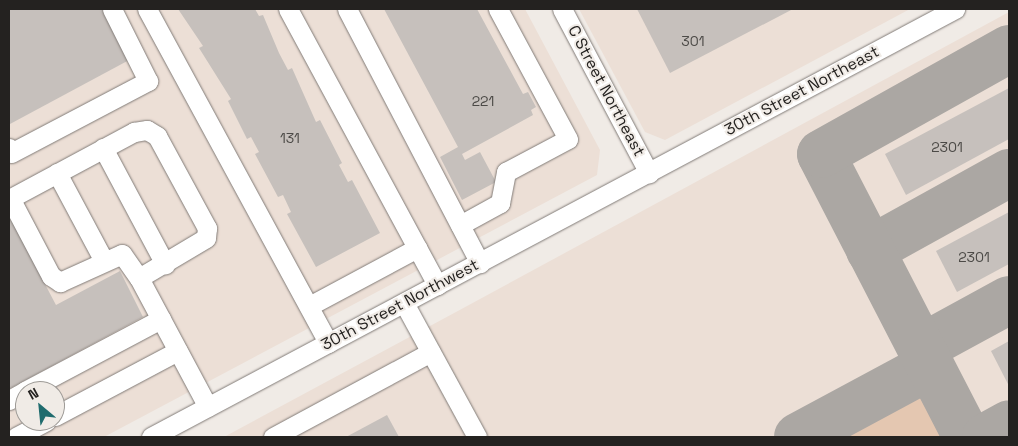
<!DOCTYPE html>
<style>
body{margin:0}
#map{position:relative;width:1018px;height:446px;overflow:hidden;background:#f0ebe6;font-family:"Space Grotesk",sans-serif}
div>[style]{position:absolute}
.built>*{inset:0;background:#ecdfd6}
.green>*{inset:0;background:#e4c7b1}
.taxiway>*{height:48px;margin:-24px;padding:0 24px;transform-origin:24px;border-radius:24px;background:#aba7a3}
.building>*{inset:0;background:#c6c0bc}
.roads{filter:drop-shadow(0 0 1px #817b77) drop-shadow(0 0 1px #817b77)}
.minor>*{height:19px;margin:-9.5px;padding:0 9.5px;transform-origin:9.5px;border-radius:9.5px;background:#fff}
span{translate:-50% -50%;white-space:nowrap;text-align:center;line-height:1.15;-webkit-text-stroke:4px #f0ebe6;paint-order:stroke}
.number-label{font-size:14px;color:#4c4a47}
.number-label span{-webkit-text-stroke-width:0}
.street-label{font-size:16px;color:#242220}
.frame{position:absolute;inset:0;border:10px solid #242220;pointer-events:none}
.north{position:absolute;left:15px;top:381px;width:50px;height:50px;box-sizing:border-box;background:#f0ebe6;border:1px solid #9e9b97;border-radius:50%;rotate:332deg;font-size:14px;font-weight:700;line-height:20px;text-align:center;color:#242220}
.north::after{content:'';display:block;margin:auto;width:18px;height:22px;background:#206c6e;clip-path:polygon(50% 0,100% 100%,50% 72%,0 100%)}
</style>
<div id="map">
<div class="built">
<div style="clip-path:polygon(evenodd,9px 9px,525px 9px,600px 150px,597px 175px,104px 437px,9px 437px,9px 9px,25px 391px,55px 391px,55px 421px,25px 421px,25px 391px)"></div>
<div style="clip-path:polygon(579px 9px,910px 9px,665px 140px,645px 132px)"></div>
<div style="clip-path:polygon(1009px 12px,1009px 437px,224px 437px,456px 312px)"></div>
</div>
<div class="green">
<div style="clip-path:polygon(929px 386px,957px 428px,958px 437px,815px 437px,878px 403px)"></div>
</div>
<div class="taxiway">
<div style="left:870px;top:250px;width:159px;rotate:-29deg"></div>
<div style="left:921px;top:348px;width:100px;rotate:-28.6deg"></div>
<div style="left:798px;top:437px;width:150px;rotate:-28.3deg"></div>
<div style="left:967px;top:437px;width:318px;rotate:-117.3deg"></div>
<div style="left:821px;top:154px;width:215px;rotate:-29.2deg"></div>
<div style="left:986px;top:437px;width:26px;rotate:-29deg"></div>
</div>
<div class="building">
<div style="clip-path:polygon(9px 9px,104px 9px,131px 59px,10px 124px)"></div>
<div style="clip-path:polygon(178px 9px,255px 9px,259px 16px,263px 15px,279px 53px,288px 70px,292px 68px,316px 122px,320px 120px,342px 163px,339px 165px,348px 182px,352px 180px,380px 233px,316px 267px,287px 214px,291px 212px,283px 195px,278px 197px,255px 154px,259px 152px,251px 137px,247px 139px,228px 101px,231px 99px,199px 48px,203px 46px)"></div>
<div style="clip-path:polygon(384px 9px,477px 9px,523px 94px,528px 92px,536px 107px,531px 110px,533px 115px,462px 154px,465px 160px,480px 152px,496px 182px,462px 200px,440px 157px,458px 147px)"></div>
<div style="clip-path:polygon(637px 9px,793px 9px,670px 73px)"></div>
<div style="clip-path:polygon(1009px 88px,1009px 139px,906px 195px,885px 154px)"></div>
<div style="clip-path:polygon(1009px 212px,1009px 264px,957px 292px,936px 251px)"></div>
<div style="clip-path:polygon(9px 216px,56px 305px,120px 271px,143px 317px,9px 389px)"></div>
<div style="clip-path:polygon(1009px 341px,1009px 386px,991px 351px)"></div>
<div style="clip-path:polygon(387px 415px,399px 437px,346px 437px)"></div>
</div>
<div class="roads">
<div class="minor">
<div style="left:147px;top:9px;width:380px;rotate:61.5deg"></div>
<div style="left:288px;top:9px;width:314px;rotate:61.6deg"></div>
<div style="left:347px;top:9px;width:287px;rotate:62.4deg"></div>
<div style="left:562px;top:9px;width:186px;rotate:62.1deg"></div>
<div style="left:9px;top:148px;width:5px;rotate:68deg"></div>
<div style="left:11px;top:153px;width:155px;rotate:-27.7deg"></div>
<div style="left:148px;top:81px;width:80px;rotate:-116.6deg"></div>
<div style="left:103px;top:148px;width:132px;rotate:61.9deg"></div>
<div style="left:57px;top:173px;width:100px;rotate:61.9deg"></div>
<div style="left:10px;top:198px;width:88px;rotate:62.3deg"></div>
<div style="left:51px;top:276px;width:11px;rotate:34deg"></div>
<div style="left:60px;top:282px;width:68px;rotate:-24.3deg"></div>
<div style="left:122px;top:254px;width:29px;rotate:55deg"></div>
<div style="left:9px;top:199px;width:142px;rotate:-28.2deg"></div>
<div style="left:134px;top:132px;width:13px;rotate:-9deg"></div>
<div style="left:147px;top:130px;width:12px;rotate:31deg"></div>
<div style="left:157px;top:136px;width:105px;rotate:61.5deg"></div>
<div style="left:207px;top:228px;width:10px;rotate:96deg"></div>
<div style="left:206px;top:238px;width:78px;rotate:149.2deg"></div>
<div style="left:139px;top:278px;width:146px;rotate:61.9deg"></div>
<div style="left:460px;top:225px;width:46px;rotate:-28.8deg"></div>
<div style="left:500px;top:203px;width:32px;rotate:-79deg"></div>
<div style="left:506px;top:172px;width:70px;rotate:-28deg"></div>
<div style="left:568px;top:139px;width:148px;rotate:-118.3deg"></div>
<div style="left:404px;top:303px;width:153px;rotate:61.4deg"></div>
<div style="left:309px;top:306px;width:123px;rotate:-28.2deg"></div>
<div style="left:25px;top:391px;width:154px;rotate:-27.9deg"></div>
<div style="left:9px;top:400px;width:18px;rotate:-29deg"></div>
<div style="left:55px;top:416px;width:139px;rotate:-27.9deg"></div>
<div style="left:16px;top:437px;width:34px;rotate:-28deg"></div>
<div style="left:151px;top:437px;width:911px;rotate:-28.03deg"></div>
<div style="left:273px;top:437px;width:179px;rotate:-28.3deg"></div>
</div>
</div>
<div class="number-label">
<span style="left:693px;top:41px">301</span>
<span style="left:483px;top:101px">221</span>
<span style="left:290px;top:138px">131</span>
<span style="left:947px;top:147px">2301</span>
<span style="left:974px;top:257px">2301</span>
</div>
<div class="street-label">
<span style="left:606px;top:91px;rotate:62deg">C Street Northeast</span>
<span style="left:802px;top:91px;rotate:-28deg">30th Street Northeast</span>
<span style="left:400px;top:305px;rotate:-28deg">30th Street Northwest</span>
</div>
<div class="frame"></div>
<div class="north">N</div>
</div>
